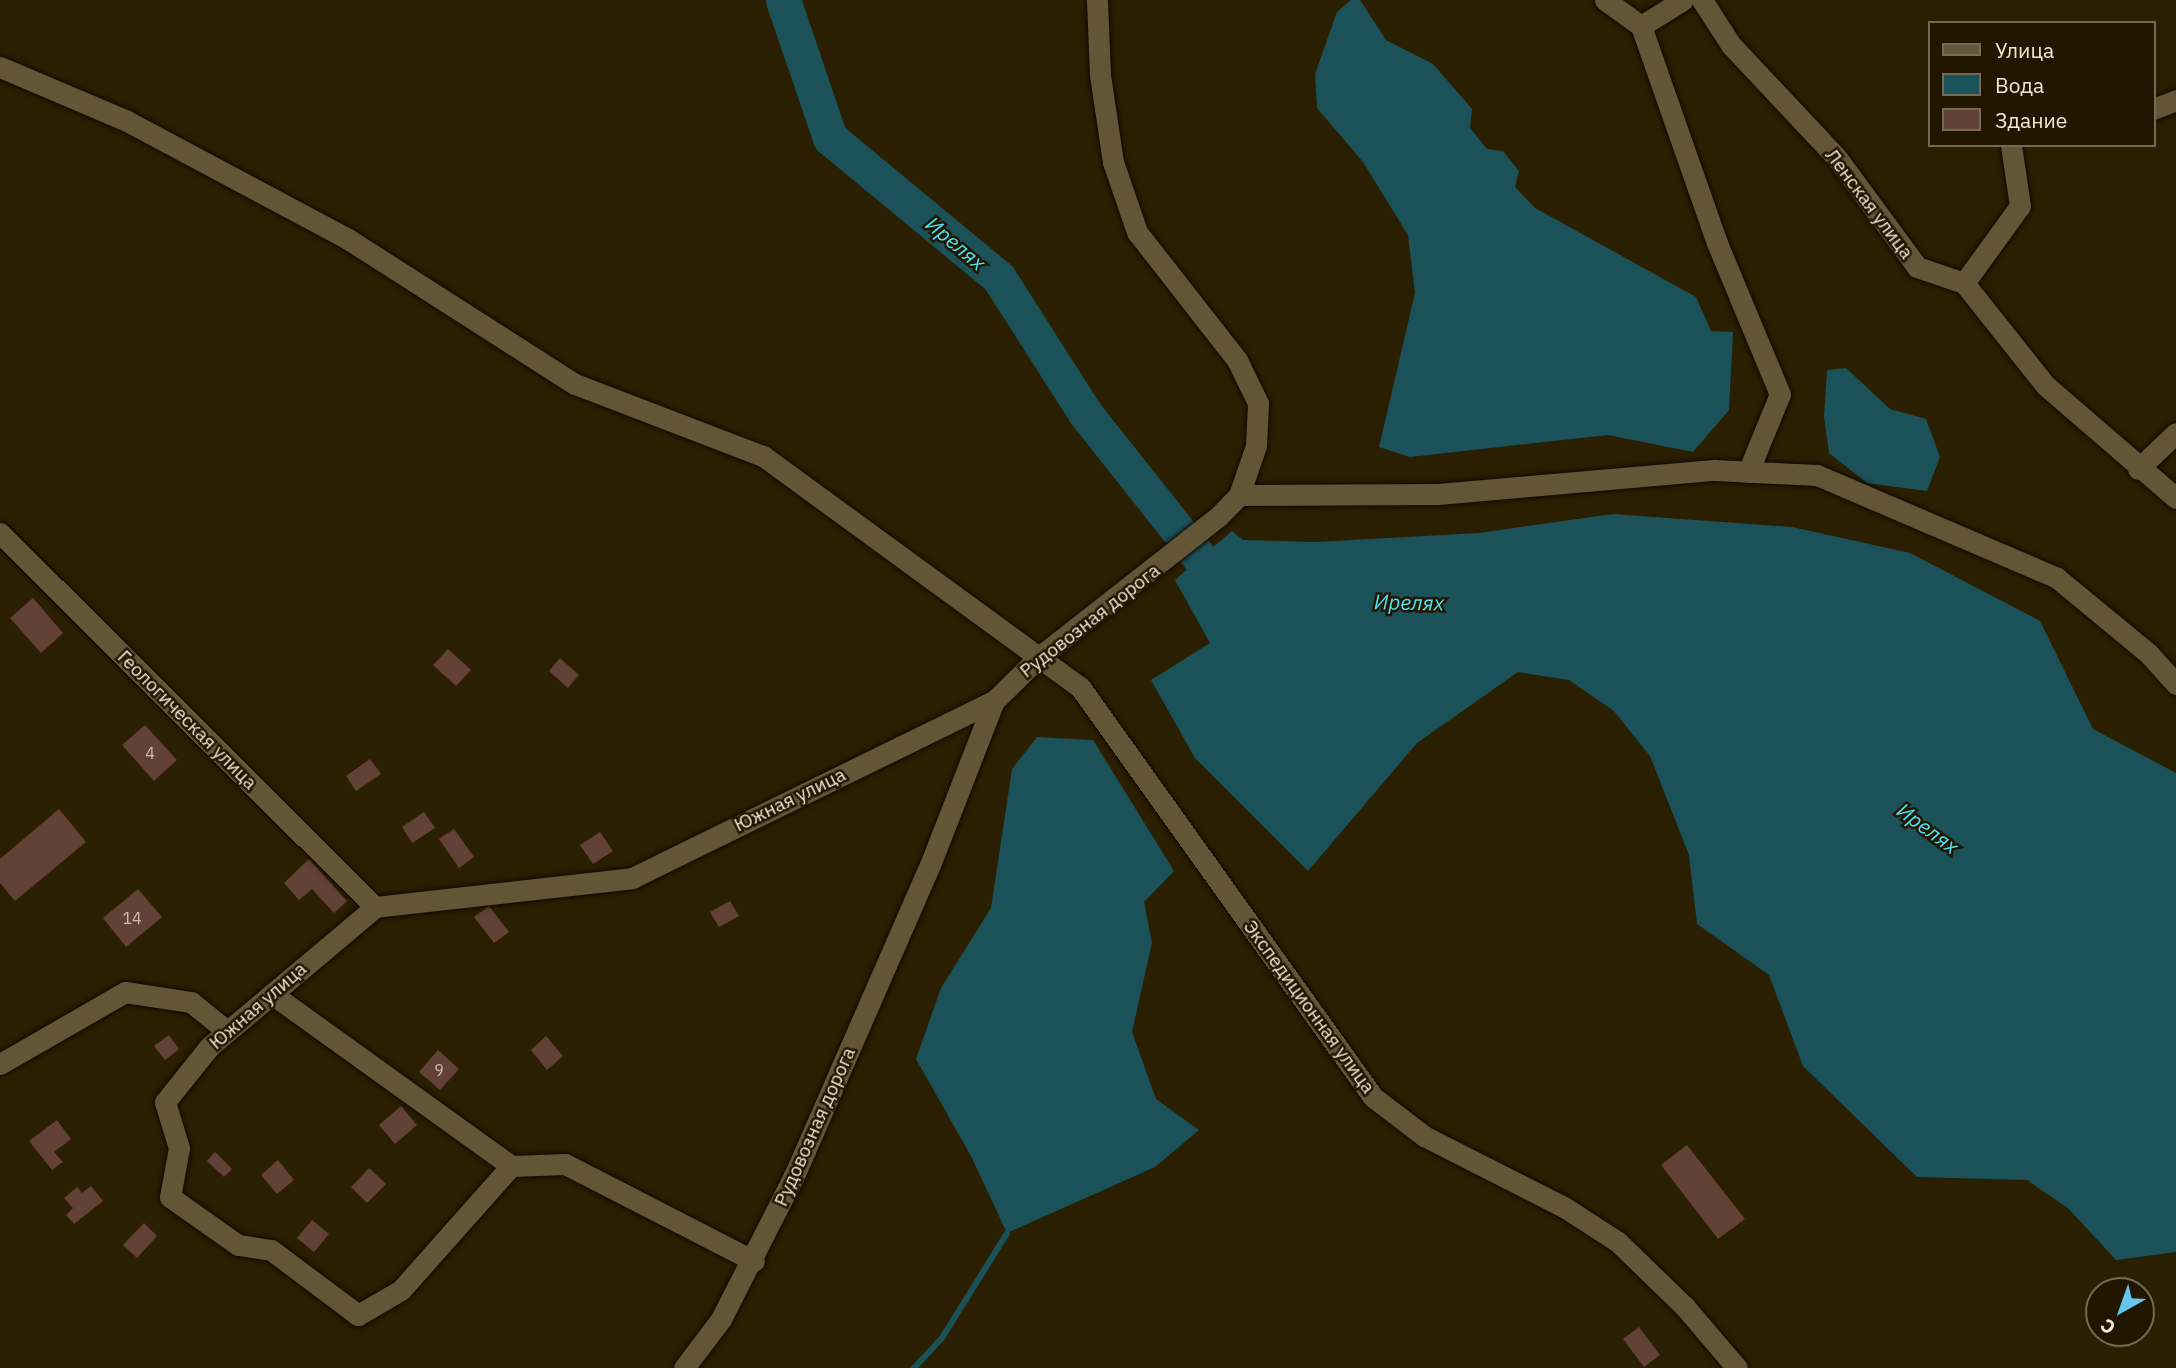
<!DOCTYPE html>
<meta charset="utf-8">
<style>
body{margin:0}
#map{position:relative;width:2176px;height:1368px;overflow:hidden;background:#2b1f01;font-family:"IBM Plex Sans",sans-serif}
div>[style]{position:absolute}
.water>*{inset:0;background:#1b525a}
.stream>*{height:6px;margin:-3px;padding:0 3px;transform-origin:3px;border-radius:3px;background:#1b525a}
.river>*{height:35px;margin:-17.5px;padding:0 17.5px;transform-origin:17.5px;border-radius:17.5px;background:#1b525a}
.building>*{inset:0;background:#624136}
.roads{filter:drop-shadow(0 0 2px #110900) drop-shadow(0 0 2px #110900)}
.minor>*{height:21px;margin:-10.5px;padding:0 10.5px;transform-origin:10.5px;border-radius:10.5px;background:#635637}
span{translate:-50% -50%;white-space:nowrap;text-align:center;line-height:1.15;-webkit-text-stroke:5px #211600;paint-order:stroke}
.number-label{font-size:16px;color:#ccbfb0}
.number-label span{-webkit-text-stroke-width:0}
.street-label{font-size:19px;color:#f0e9d8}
.water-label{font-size:21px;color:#4fe4f8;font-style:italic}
.legend{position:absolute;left:1928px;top:21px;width:228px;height:126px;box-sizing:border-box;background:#211600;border:2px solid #746a56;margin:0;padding:9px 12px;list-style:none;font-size:21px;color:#f0e9d8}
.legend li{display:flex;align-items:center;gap:14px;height:35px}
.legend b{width:35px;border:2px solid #746a56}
.north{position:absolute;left:2085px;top:1277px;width:70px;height:70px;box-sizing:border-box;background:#211600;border:2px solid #746a56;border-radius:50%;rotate:220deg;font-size:19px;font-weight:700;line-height:28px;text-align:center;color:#f0e9d8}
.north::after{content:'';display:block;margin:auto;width:24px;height:32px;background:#65c5ef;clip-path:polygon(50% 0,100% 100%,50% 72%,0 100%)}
</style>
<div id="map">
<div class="water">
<div style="clip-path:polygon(1351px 0,1360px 0,1386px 40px,1433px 64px,1472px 109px,1470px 128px,1487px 149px,1503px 151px,1519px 171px,1515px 187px,1535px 208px,1696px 297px,1711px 331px,1733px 332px,1729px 410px,1693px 452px,1608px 435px,1410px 457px,1379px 447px,1415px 293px,1408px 235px,1363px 162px,1317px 108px,1315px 74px,1337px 12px)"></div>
<div style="clip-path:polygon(1846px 368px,1890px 409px,1926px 419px,1940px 457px,1927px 491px,1867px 483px,1829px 453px,1824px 417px,1827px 370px)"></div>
<div style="clip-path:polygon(1613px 514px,1792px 527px,1910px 553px,2040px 621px,2093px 729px,2176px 773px,2176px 1252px,2116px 1260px,2068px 1208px,2027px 1180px,1917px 1177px,1803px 1066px,1769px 975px,1697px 924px,1689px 855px,1650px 756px,1614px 711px,1569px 680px,1518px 672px,1417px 743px,1308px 871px,1195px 758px,1151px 680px,1210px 643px,1175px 580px,1232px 531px,1243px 540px,1315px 542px,1479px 533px)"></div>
<div style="clip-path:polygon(1037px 737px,1093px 740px,1174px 871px,1144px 902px,1152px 943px,1132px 1032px,1156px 1099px,1199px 1130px,1155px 1167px,1007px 1233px,971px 1156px,916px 1059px,941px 988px,991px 908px,1012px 769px)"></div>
</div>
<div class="stream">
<div style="left:914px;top:1368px;width:41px;rotate:-47deg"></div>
<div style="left:942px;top:1338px;width:123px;rotate:-58.2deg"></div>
</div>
<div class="river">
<div style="left:783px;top:0;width:146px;rotate:71.2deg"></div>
<div style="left:830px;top:138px;width:219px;rotate:39.6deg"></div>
<div style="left:999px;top:278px;width:160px;rotate:57.5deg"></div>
<div style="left:1085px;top:413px;width:233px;rotate:51.6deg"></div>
</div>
<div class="building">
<div style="clip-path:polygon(33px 598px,63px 633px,41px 653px,10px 618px)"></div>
<div style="clip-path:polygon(448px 649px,471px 670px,456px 686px,433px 665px)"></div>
<div style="clip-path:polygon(560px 658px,579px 675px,568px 688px,549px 671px)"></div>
<div style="clip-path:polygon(145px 725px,177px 760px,154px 781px,122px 745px)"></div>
<div style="clip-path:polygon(370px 759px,381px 774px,356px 791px,346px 776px)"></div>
<div style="clip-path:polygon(59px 809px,86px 842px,15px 901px,0 883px,0 859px)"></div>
<div style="clip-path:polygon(424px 812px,435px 828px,412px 843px,402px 827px)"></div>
<div style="clip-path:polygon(454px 829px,474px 857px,459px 868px,439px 839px)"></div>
<div style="clip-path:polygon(600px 832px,613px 851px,593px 864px,580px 845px)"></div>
<div style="clip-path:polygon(309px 859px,347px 901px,334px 913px,312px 889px,299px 900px,284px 883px)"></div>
<div style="clip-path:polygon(138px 889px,162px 917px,126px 947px,103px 918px)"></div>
<div style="clip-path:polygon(730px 901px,739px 916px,719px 927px,710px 912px)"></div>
<div style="clip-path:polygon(489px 906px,509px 932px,494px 943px,474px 917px)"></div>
<div style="clip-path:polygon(169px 1035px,179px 1049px,165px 1060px,154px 1046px)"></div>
<div style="clip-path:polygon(546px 1036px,563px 1056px,547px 1070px,531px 1050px)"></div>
<div style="clip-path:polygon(438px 1050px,459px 1069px,440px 1090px,419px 1072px)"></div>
<div style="clip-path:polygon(401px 1106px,417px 1125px,395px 1144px,379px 1125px)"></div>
<div style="clip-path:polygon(57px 1120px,71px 1139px,54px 1152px,63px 1162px,52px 1170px,29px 1141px)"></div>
<div style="clip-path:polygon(1687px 1145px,1745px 1219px,1718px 1239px,1661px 1165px)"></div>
<div style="clip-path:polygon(215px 1152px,232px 1169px,224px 1177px,207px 1161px)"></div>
<div style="clip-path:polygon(278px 1160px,294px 1180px,277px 1194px,261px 1175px)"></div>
<div style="clip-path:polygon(369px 1168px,386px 1184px,367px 1203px,351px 1187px)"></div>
<div style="clip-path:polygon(91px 1186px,103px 1201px,74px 1224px,66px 1215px,73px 1208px,64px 1198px,77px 1187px,82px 1193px)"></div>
<div style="clip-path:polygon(312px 1220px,329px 1234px,314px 1252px,297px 1238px)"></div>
<div style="clip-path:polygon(144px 1223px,157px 1236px,137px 1258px,123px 1245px)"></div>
<div style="clip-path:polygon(1639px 1327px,1660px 1355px,1644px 1367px,1623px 1339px)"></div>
</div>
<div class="roads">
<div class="minor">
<div style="left:1605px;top:0;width:44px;rotate:35.8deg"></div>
<div style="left:1641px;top:26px;width:230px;rotate:70.7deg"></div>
<div style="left:1717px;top:243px;width:164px;rotate:67.4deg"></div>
<div style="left:1780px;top:394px;width:84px;rotate:112.3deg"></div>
<div style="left:1702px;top:0;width:54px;rotate:57.2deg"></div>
<div style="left:1731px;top:45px;width:155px;rotate:46.8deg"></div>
<div style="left:1837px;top:158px;width:135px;rotate:53.7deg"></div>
<div style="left:1917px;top:267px;width:50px;rotate:18.8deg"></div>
<div style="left:1964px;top:283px;width:130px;rotate:51.5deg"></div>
<div style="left:2045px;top:385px;width:173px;rotate:40.8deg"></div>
<div style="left:1641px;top:26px;width:49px;rotate:-31.8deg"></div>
<div style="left:0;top:67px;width:136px;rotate:23deg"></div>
<div style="left:125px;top:120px;width:253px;rotate:28.1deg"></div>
<div style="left:348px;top:239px;width:269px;rotate:32.6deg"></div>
<div style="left:575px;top:384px;width:201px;rotate:21deg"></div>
<div style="left:763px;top:456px;width:392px;rotate:36.1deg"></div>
<div style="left:1080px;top:687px;width:504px;rotate:54.45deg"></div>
<div style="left:1373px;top:1097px;width:64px;rotate:37.4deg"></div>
<div style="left:1424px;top:1136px;width:157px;rotate:26.9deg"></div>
<div style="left:1564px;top:1207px;width:64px;rotate:32.9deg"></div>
<div style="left:1618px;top:1242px;width:93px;rotate:44.1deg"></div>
<div style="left:1685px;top:1307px;width:80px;rotate:49.6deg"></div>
<div style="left:2153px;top:109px;width:25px;rotate:-21deg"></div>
<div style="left:1964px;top:283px;width:95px;rotate:-54deg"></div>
<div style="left:2020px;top:206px;width:62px;rotate:-98.4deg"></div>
<div style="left:2138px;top:469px;width:52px;rotate:-43.5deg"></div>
<div style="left:1239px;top:495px;width:199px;rotate:-0.3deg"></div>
<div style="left:1438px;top:494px;width:277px;rotate:-5deg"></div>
<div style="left:1714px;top:470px;width:103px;rotate:2.8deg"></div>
<div style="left:1817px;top:475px;width:261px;rotate:23.2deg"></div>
<div style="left:2057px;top:578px;width:118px;rotate:39.5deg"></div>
<div style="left:2148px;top:653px;width:42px;rotate:47.9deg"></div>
<div style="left:0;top:533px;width:530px;rotate:44.92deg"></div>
<div style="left:272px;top:994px;width:294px;rotate:35.7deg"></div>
<div style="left:0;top:1064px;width:144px;rotate:-29.9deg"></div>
<div style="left:125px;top:992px;width:67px;rotate:8.6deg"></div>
<div style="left:191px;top:1002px;width:46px;rotate:38.9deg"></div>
<div style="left:754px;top:1261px;width:212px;rotate:-152.8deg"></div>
<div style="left:565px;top:1164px;width:54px;rotate:177.9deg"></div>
<div style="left:511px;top:1166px;width:166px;rotate:131.6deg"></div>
<div style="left:401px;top:1290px;width:50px;rotate:149.8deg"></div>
<div style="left:358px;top:1315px;width:109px;rotate:-143.2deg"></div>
<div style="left:271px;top:1250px;width:33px;rotate:-171deg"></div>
<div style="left:238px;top:1245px;width:83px;rotate:-144.8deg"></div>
<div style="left:170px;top:1197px;width:50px;rotate:-79.6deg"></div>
<div style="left:179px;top:1148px;width:48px;rotate:-106.9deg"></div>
<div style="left:165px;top:1102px;width:70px;rotate:-51.3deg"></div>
<div style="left:209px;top:1047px;width:217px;rotate:-40.1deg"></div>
<div style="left:375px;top:907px;width:259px;rotate:-6.4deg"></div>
<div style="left:632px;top:878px;width:403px;rotate:-26.1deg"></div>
<div style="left:684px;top:1368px;width:61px;rotate:-52.9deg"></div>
<div style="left:721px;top:1319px;width:161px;rotate:-63deg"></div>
<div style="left:794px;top:1176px;width:339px;rotate:-66.4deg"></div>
<div style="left:930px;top:865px;width:176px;rotate:-68.7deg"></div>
<div style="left:994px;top:701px;width:63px;rotate:-44.4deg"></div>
<div style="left:1039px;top:657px;width:229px;rotate:-38.1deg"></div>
<div style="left:1219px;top:516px;width:29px;rotate:-46deg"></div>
<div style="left:1239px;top:495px;width:52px;rotate:-70.9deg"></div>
<div style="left:1256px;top:446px;width:43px;rotate:-87.3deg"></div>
<div style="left:1258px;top:403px;width:48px;rotate:-116deg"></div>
<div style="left:1237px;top:360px;width:162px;rotate:-128deg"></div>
<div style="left:1137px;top:232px;width:74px;rotate:-108.9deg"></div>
<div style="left:1113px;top:162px;width:88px;rotate:-98.5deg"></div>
<div style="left:1100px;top:75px;width:75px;rotate:-92.3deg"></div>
</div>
</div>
<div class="number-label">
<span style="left:150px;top:753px">4</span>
<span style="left:132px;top:918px">14</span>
<span style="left:439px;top:1070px">9</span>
</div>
<div class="street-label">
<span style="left:1869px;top:204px;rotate:53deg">Ленская улица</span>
<span style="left:1090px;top:621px;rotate:-38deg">Рудовозная дорога</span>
<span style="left:187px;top:720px;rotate:45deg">Геологическая улица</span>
<span style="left:790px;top:800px;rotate:-26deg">Южная улица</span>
<span style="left:258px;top:1006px;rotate:-41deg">Южная улица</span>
<span style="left:1309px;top:1007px;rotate:54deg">Экспедиционная улица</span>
<span style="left:815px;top:1127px;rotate:-66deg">Рудовозная дорога</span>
</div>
<div class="water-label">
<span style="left:956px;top:243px;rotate:40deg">Ирелях</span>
<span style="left:1409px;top:602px;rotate:1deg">Ирелях</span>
<span style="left:1928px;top:828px;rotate:36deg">Ирелях</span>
</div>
<ul class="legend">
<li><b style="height:9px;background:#635637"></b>Улица</li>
<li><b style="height:19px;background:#1b525a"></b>Вода</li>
<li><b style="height:19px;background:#624136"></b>Здание</li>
</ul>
<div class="north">С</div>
</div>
